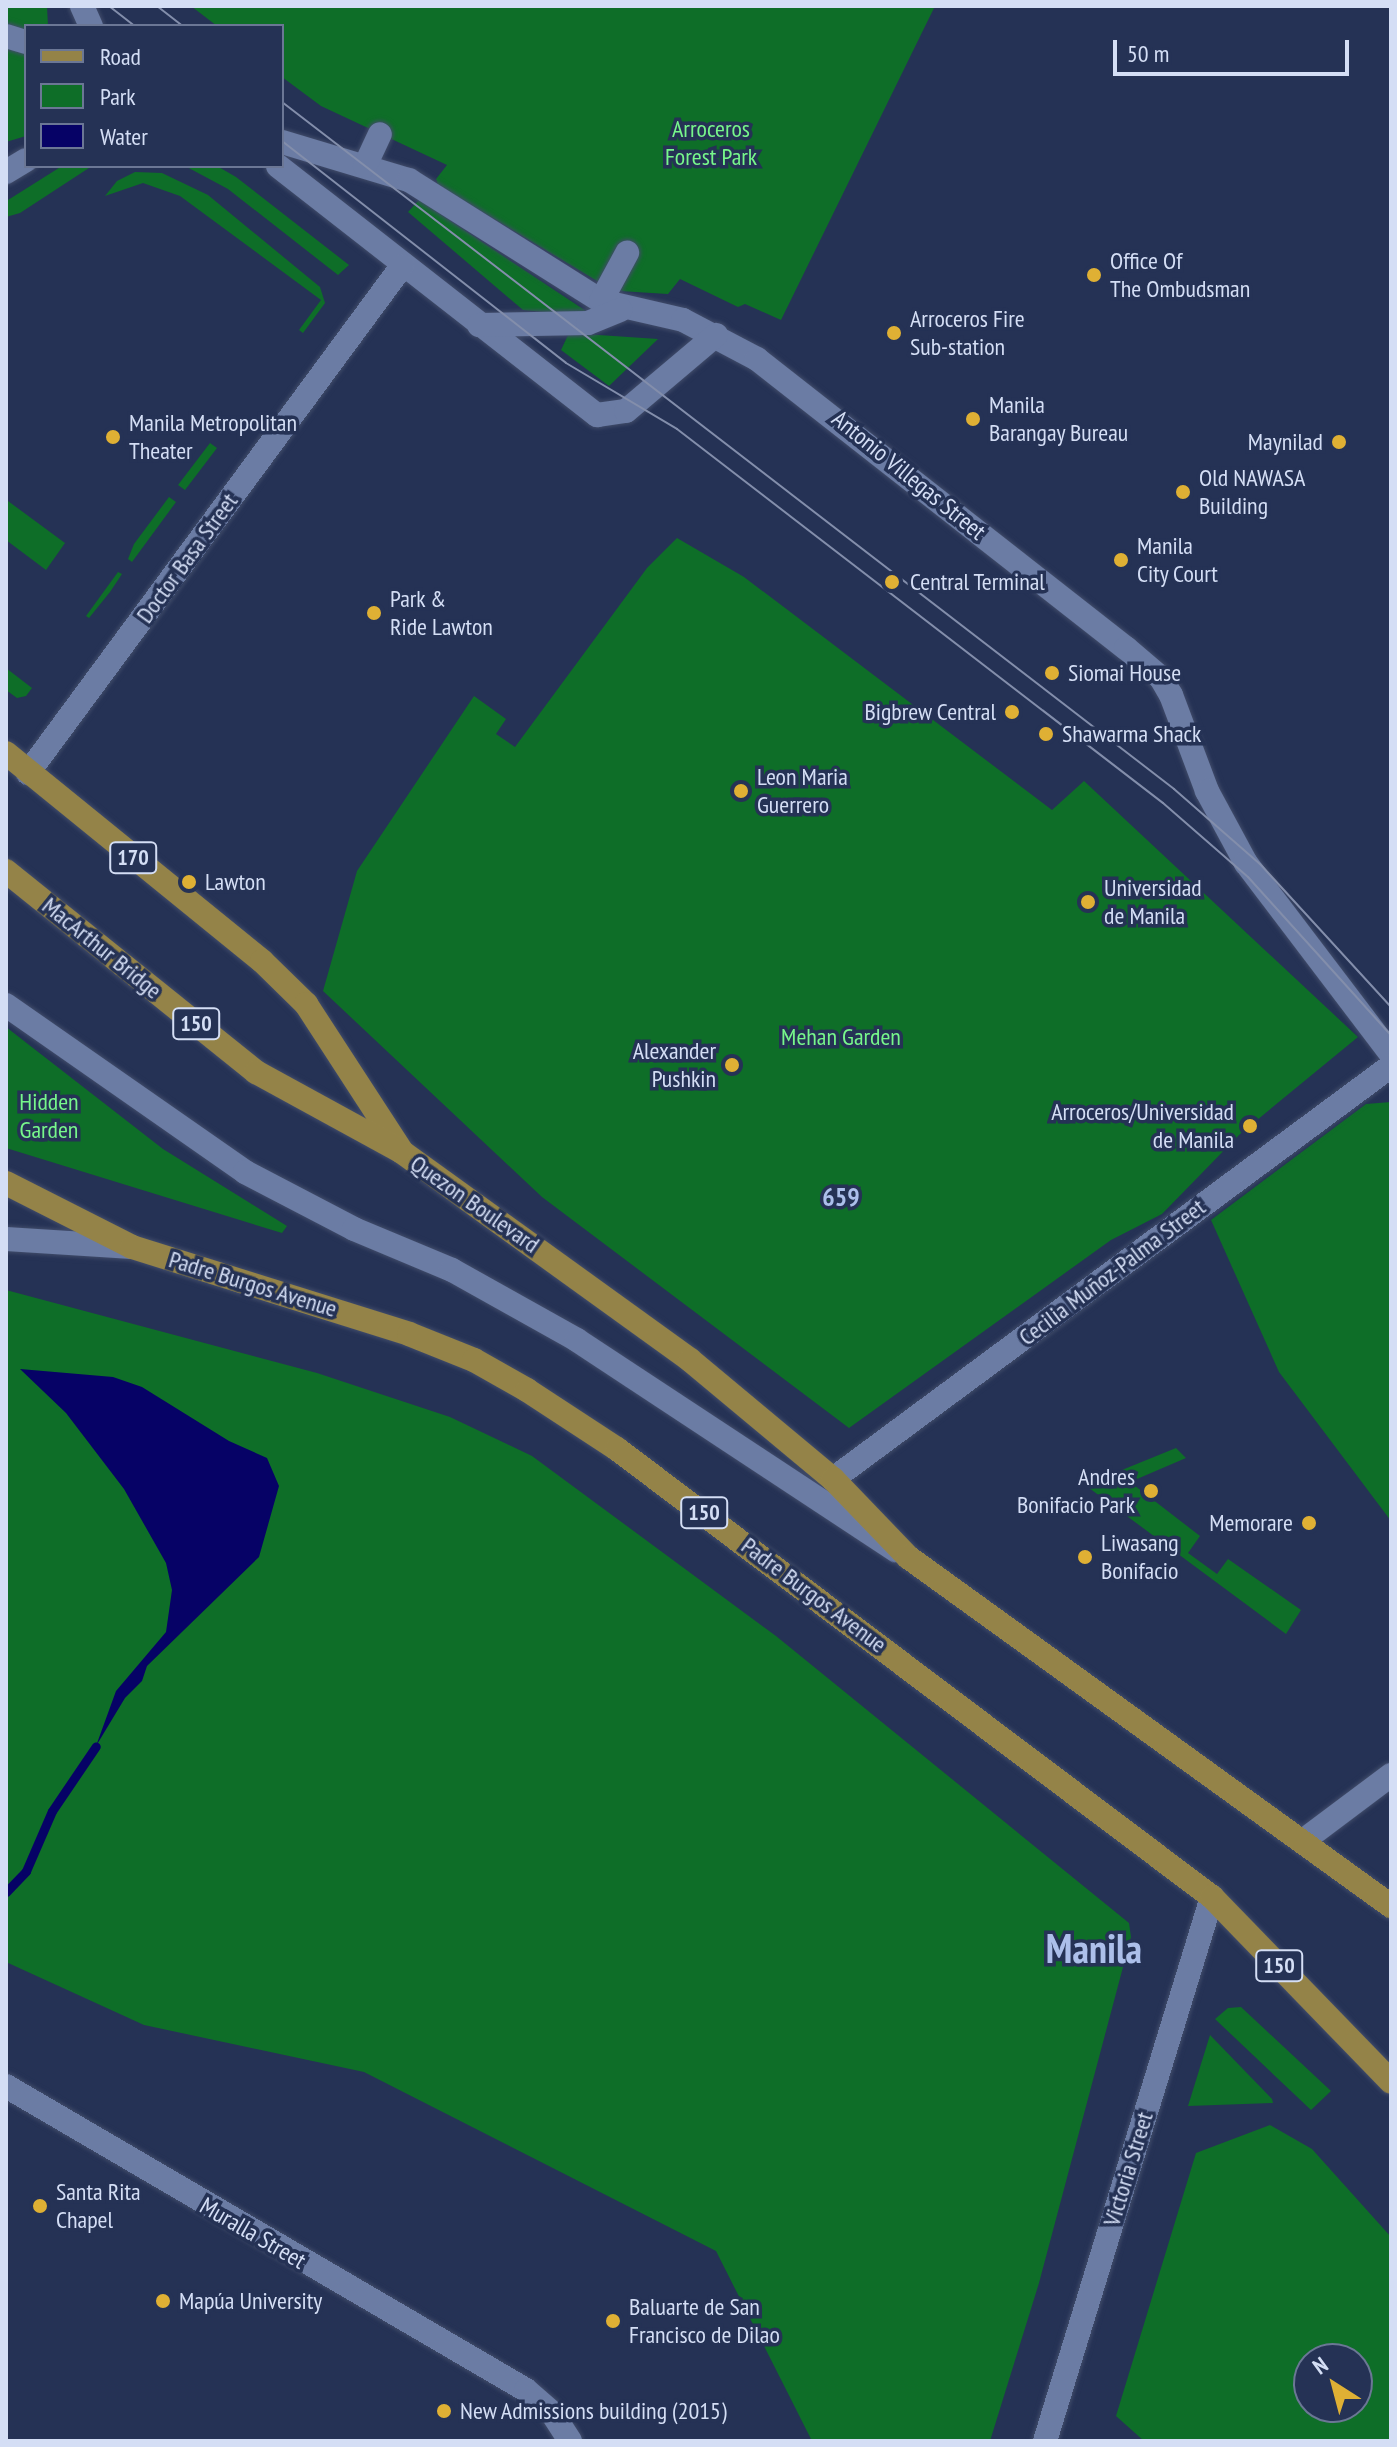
<!DOCTYPE html>
<meta charset="utf-8">
<style>
body{margin:0}
#map{position:relative;width:1397px;height:2447px;overflow:hidden;background:#253255;font-family:"PT Sans Narrow",sans-serif}
div>[style]{position:absolute}
.green>*{inset:0;background:#0e6e28}
.water>*{inset:0;background:#060266}
.stream>*{height:9px;margin:-4.5px;padding:0 4.5px;transform-origin:4.5px;border-radius:4.5px;background:#060266}
.roads{filter:drop-shadow(0 0 2px #414c6a) drop-shadow(0 0 2px #414c6a)}
.street>*{height:24px;margin:-12px;padding:0 12px;transform-origin:12px;border-radius:12px;background:#6b7ca4}
.secondary>*{height:24px;margin:-12px;padding:0 12px;transform-origin:12px;border-radius:12px;background:#6b7ca4}
.primary>*{height:24px;margin:-12px;padding:0 12px;transform-origin:12px;border-radius:12px;background:#948348}
.tram>*{height:2px;margin:-1px;padding:0 1px;transform-origin:1px;border-radius:1px;background:#838eab}
.dots>*{width:22px;height:22px;translate:-50% -50%;box-sizing:border-box;border:4px solid #253255;border-radius:50%}
span{translate:-50% -50%;white-space:nowrap;text-align:center;line-height:1.15;-webkit-text-stroke:7px #253255;paint-order:stroke}
.shield-label span{padding:2px 6px;background:#253255;border:2px solid;border-radius:6px;-webkit-text-stroke-width:0}
.shield-label{font-size:22px;color:#d4def5;font-weight:700}
.park-label{font-size:24px;color:#77f78b}
.poi-label{font-size:24px;color:#d4def5}
.left{translate:0 -50%;text-align:left}
.right{translate:-100% -50%;text-align:right}
.street-label{font-size:24px;color:#d4def5}
.neighbourhood-label{font-size:26px;color:#acbfea;font-weight:700}
.town-label{font-size:40px;color:#acbfea;font-weight:700}
.frame{position:absolute;inset:0;border:8px solid #d4def5;pointer-events:none}
.legend{position:absolute;left:24px;top:24px;width:260px;height:144px;box-sizing:border-box;background:#253255;border:2px solid #6b7795;margin:0;padding:10px 14px;list-style:none;font-size:24px;color:#d4def5}
.legend li{display:flex;align-items:center;gap:16px;height:40px}
.legend b{width:40px;border:2px solid #6b7795}
.north{position:absolute;left:1293px;top:2343px;width:80px;height:80px;box-sizing:border-box;background:#253255;border:2px solid #6b7795;border-radius:50%;rotate:324deg;font-size:22px;font-weight:700;line-height:32px;text-align:center;color:#d4def5}
.north::after{content:'';display:block;margin:auto;width:28px;height:36px;background:#dfb034;clip-path:polygon(50% 0,100% 100%,50% 72%,0 100%)}
.scale{position:absolute;left:1113px;top:40px;width:236px;height:36px;box-sizing:border-box;border:4px solid #d4def5;border-top:0;padding-left:10px;font-size:24px;line-height:28px;white-space:nowrap;color:#d4def5;-webkit-text-stroke:6px #253255;paint-order:stroke}
</style>
<div id="map">
<div class="green">
<div style="clip-path:polygon(6px 6px,47px 6px,48px 26px,26px 26px,26px 32px,6px 26px)"></div>
<div style="clip-path:polygon(191px 6px,935px 6px,781px 320px,745px 304px,738px 307px,680px 279px,668px 294px,619px 291px,597px 281px,438px 185px,436px 179px,447px 165px,321px 106px,282px 77px,282px 26px,217px 26px)"></div>
<div style="clip-path:polygon(6px 45px,26px 52px,26px 136px,6px 142px)"></div>
<div style="clip-path:polygon(62px 166px,92px 166px,20px 213px,6px 217px,8px 200px)"></div>
<div style="clip-path:polygon(185px 166px,217px 166px,236px 177px,349px 265px,338px 275px,228px 189px)"></div>
<div style="clip-path:polygon(135px 172px,162px 173px,208px 195px,320px 287px,325px 303px,303px 333px,299px 330px,321px 300px,180px 196px,143px 183px,105px 196px,117px 181px)"></div>
<div style="clip-path:polygon(419px 200px,586px 311px,585px 316px,523px 310px,408px 212px)"></div>
<div style="clip-path:polygon(569px 333px,658px 339px,609px 386px,561px 350px)"></div>
<div style="clip-path:polygon(210px 443px,217px 448px,185px 490px,178px 485px)"></div>
<div style="clip-path:polygon(169px 497px,176px 502px,132px 562px,128px 559px,134px 544px)"></div>
<div style="clip-path:polygon(8px 501px,65px 543px,46px 570px,6px 540px)"></div>
<div style="clip-path:polygon(677px 538px,744px 577px,1052px 810px,1084px 781px,1358px 1037px,1240px 1134px,1162px 1214px,1111px 1240px,849px 1428px,542px 1197px,323px 991px,357px 871px,474px 696px,506px 719px,496px 734px,515px 747px,647px 568px)"></div>
<div style="clip-path:polygon(118px 572px,122px 574px,110px 592px,89px 618px,86px 616px)"></div>
<div style="clip-path:polygon(6px 668px,32px 688px,26px 696px,17px 698px,6px 690px)"></div>
<div style="clip-path:polygon(6px 1027px,163px 1149px,287px 1226px,282px 1233px,6px 1148px)"></div>
<div style="clip-path:polygon(1391px 1102px,1391px 1521px,1279px 1372px,1211px 1220px,1366px 1104px)"></div>
<div style="clip-path:polygon(6px 1290px,317px 1373px,450px 1417px,532px 1456px,776px 1636px,1129px 1923px,1131px 1937px,1039px 2283px,990px 2441px,812px 2441px,716px 2251px,364px 2072px,144px 2025px,6px 1962px)"></div>
<div style="clip-path:polygon(1176px 1448px,1186px 1458px,1130px 1482px,1200px 1536px,1188px 1553px,1217px 1574px,1228px 1559px,1301px 1610px,1286px 1634px,1085px 1485px)"></div>
<div style="clip-path:polygon(1241px 2007px,1331px 2091px,1311px 2110px,1215px 2019px,1228px 2008px)"></div>
<div style="clip-path:polygon(1210px 2035px,1272px 2099px,1273px 2103px,1188px 2106px)"></div>
<div style="clip-path:polygon(evenodd,1270px 2125px,1312px 2149px,1391px 2237px,1391px 2441px,1144px 2441px,1116px 2416px,1196px 2153px,1270px 2125px,1309px 2359px,1357px 2359px,1357px 2407px,1309px 2407px,1309px 2359px)"></div>
</div>
<div class="water">
<div style="clip-path:polygon(20px 1369px,113px 1377px,142px 1387px,229px 1441px,267px 1458px,279px 1486px,259px 1557px,147px 1666px,142px 1681px,125px 1698px,96px 1746px,116px 1691px,166px 1632px,172px 1590px,166px 1563px,124px 1489px,66px 1413px)"></div>
</div>
<div class="stream">
<div style="left:6px;top:1892px;width:29px;rotate:-46deg"></div>
<div style="left:26px;top:1871px;width:65px;rotate:-66.6deg"></div>
<div style="left:52px;top:1811px;width:78px;rotate:-55.9deg"></div>
</div>
<div class="roads">
<div class="street">
<div style="left:82px;top:6px;width:22px;rotate:66deg"></div>
<div style="left:6px;top:36px;width:21px;rotate:17deg"></div>
<div style="left:282px;top:142px;width:133px;rotate:16.7deg"></div>
<div style="left:409px;top:180px;width:227px;rotate:32.2deg"></div>
<div style="left:601px;top:301px;width:84px;rotate:13deg"></div>
<div style="left:683px;top:320px;width:84px;rotate:27.8deg"></div>
<div style="left:757px;top:359px;width:469px;rotate:38.1deg"></div>
<div style="left:1126px;top:648px;width:46px;rotate:40.6deg"></div>
<div style="left:1161px;top:678px;width:20px;rotate:60deg"></div>
<div style="left:1171px;top:695px;width:103px;rotate:69.4deg"></div>
<div style="left:1207px;top:791px;width:82px;rotate:61.6deg"></div>
<div style="left:1246px;top:863px;width:240px;rotate:52.8deg"></div>
<div style="left:278px;top:166px;width:405px;rotate:38deg"></div>
<div style="left:597px;top:415px;width:29px;rotate:-8deg"></div>
<div style="left:626px;top:411px;width:118px;rotate:-40.2deg"></div>
<div style="left:365px;top:166px;width:35px;rotate:-65deg"></div>
<div style="left:6px;top:172px;width:23px;rotate:-31deg"></div>
<div style="left:601px;top:301px;width:55px;rotate:-61.6deg"></div>
<div style="left:479px;top:325px;width:109px;rotate:-1.1deg"></div>
<div style="left:588px;top:323px;width:35px;rotate:-22deg"></div>
<div style="left:28px;top:773px;width:630px;rotate:-53.58deg"></div>
<div style="left:833px;top:1479px;width:694px;rotate:-36.51deg"></div>
<div style="left:1303px;top:1841px;width:110px;rotate:-36.9deg"></div>
</div>
<div class="secondary">
<div style="left:6px;top:1005px;width:292px;rotate:34.9deg"></div>
<div style="left:245px;top:1172px;width:123px;rotate:27.6deg"></div>
<div style="left:354px;top:1229px;width:106px;rotate:22.7deg"></div>
<div style="left:452px;top:1270px;width:143px;rotate:29.2deg"></div>
<div style="left:577px;top:1340px;width:382px;rotate:33.4deg"></div>
<div style="left:6px;top:1239px;width:126px;rotate:3.6deg"></div>
<div style="left:6px;top:2086px;width:602px;rotate:30.31deg"></div>
<div style="left:526px;top:2390px;width:35px;rotate:41deg"></div>
<div style="left:552px;top:2413px;width:33px;rotate:57deg"></div>
<div style="left:1045px;top:2441px;width:569px;rotate:-72.93deg"></div>
</div>
<div class="primary">
<div style="left:6px;top:753px;width:330px;rotate:39.1deg"></div>
<div style="left:262px;top:961px;width:62px;rotate:44.3deg"></div>
<div style="left:306px;top:1004px;width:176px;rotate:57deg"></div>
<div style="left:402px;top:1152px;width:355px;rotate:35.8deg"></div>
<div style="left:690px;top:1360px;width:186px;rotate:39.8deg"></div>
<div style="left:833px;top:1479px;width:108px;rotate:46.1deg"></div>
<div style="left:908px;top:1557px;width:596px;rotate:35.85deg"></div>
<div style="left:6px;top:871px;width:321px;rotate:38.8deg"></div>
<div style="left:256px;top:1072px;width:164px;rotate:28.7deg"></div>
<div style="left:6px;top:1183px;width:141px;rotate:26.9deg"></div>
<div style="left:132px;top:1247px;width:290px;rotate:17.4deg"></div>
<div style="left:409px;top:1334px;width:70px;rotate:21.8deg"></div>
<div style="left:474px;top:1360px;width:61px;rotate:29.5deg"></div>
<div style="left:527px;top:1390px;width:108px;rotate:33.2deg"></div>
<div style="left:617px;top:1449px;width:745px;rotate:36.98deg"></div>
<div style="left:1212px;top:1897px;width:257px;rotate:45.9deg"></div>
</div>
</div>
<div class="tram">
<div style="left:109px;top:6px;width:33px;rotate:38deg"></div>
<div style="left:157px;top:6px;width:33px;rotate:38deg"></div>
<div style="left:282px;top:102px;width:1126px;rotate:37.6deg"></div>
<div style="left:1174px;top:789px;width:114px;rotate:41.1deg"></div>
<div style="left:1260px;top:864px;width:194px;rotate:47.5deg"></div>
<div style="left:282px;top:141px;width:360px;rotate:38deg"></div>
<div style="left:566px;top:363px;width:129px;rotate:30.7deg"></div>
<div style="left:677px;top:429px;width:613px;rotate:37.58deg"></div>
<div style="left:1163px;top:803px;width:113px;rotate:41deg"></div>
<div style="left:1248px;top:877px;width:213px;rotate:47.9deg"></div>
</div>
<div class="dots">
<div style="left:1094px;top:275px;background:#dfb034"></div>
<div style="left:894px;top:333px;background:#dfb034"></div>
<div style="left:973px;top:419px;background:#dfb034"></div>
<div style="left:113px;top:437px;background:#dfb034"></div>
<div style="left:1339px;top:442px;background:#dfb034"></div>
<div style="left:1183px;top:492px;background:#dfb034"></div>
<div style="left:1121px;top:560px;background:#dfb034"></div>
<div style="left:892px;top:582px;background:#dfb034"></div>
<div style="left:374px;top:613px;background:#dfb034"></div>
<div style="left:1052px;top:673px;background:#dfb034"></div>
<div style="left:1012px;top:712px;background:#dfb034"></div>
<div style="left:1046px;top:734px;background:#dfb034"></div>
<div style="left:741px;top:791px;background:#dfb034"></div>
<div style="left:189px;top:882px;background:#dfb034"></div>
<div style="left:1088px;top:902px;background:#dfb034"></div>
<div style="left:732px;top:1065px;background:#dfb034"></div>
<div style="left:1250px;top:1126px;background:#dfb034"></div>
<div style="left:1151px;top:1491px;background:#dfb034"></div>
<div style="left:1309px;top:1523px;background:#dfb034"></div>
<div style="left:1085px;top:1557px;background:#dfb034"></div>
<div style="left:40px;top:2206px;background:#dfb034"></div>
<div style="left:163px;top:2301px;background:#dfb034"></div>
<div style="left:613px;top:2321px;background:#dfb034"></div>
<div style="left:444px;top:2411px;background:#dfb034"></div>
</div>
<div class="shield-label">
<span style="left:133px;top:858px">170</span>
<span style="left:196px;top:1024px">150</span>
<span style="left:704px;top:1513px">150</span>
<span style="left:1279px;top:1966px">150</span>
</div>
<div class="park-label">
<span style="left:711px;top:143px">Arroceros<br>Forest Park</span>
<span style="left:841px;top:1037px">Mehan Garden</span>
<span style="left:49px;top:1116px">Hidden<br>Garden</span>
</div>
<div class="poi-label">
<span class="left" style="left:1110px;top:275px">Office Of<br>The Ombudsman</span>
<span class="left" style="left:910px;top:333px">Arroceros Fire<br>Sub-station</span>
<span class="left" style="left:989px;top:419px">Manila<br>Barangay Bureau</span>
<span class="left" style="left:129px;top:437px">Manila Metropolitan<br>Theater</span>
<span class="right" style="left:1323px;top:442px">Maynilad</span>
<span class="left" style="left:1199px;top:492px">Old NAWASA<br>Building</span>
<span class="left" style="left:1137px;top:560px">Manila<br>City Court</span>
<span class="left" style="left:910px;top:582px">Central Terminal</span>
<span class="left" style="left:390px;top:613px">Park &amp;<br>Ride Lawton</span>
<span class="left" style="left:1068px;top:673px">Siomai House</span>
<span class="right" style="left:996px;top:712px">Bigbrew Central</span>
<span class="left" style="left:1062px;top:734px">Shawarma Shack</span>
<span class="left" style="left:757px;top:791px">Leon Maria<br>Guerrero</span>
<span class="left" style="left:205px;top:882px">Lawton</span>
<span class="left" style="left:1104px;top:902px">Universidad<br>de Manila</span>
<span class="right" style="left:716px;top:1065px">Alexander<br>Pushkin</span>
<span class="right" style="left:1234px;top:1126px">Arroceros/Universidad<br>de Manila</span>
<span class="right" style="left:1135px;top:1491px">Andres<br>Bonifacio Park</span>
<span class="right" style="left:1293px;top:1523px">Memorare</span>
<span class="left" style="left:1101px;top:1557px">Liwasang<br>Bonifacio</span>
<span class="left" style="left:56px;top:2206px">Santa Rita<br>Chapel</span>
<span class="left" style="left:179px;top:2301px">Mapúa University</span>
<span class="left" style="left:629px;top:2321px">Baluarte de San<br>Francisco de Dilao</span>
<span class="left" style="left:460px;top:2411px">New Admissions building (2015)</span>
</div>
<div class="street-label">
<span style="left:909px;top:475px;rotate:39deg">Antonio Villegas Street</span>
<span style="left:187px;top:558px;rotate:-54deg">Doctor Basa Street</span>
<span style="left:102px;top:948px;rotate:39deg">MacArthur Bridge</span>
<span style="left:475px;top:1204px;rotate:35deg">Quezon Boulevard</span>
<span style="left:1112px;top:1272px;rotate:-37deg">Cecilia Muñoz-Palma Street</span>
<span style="left:253px;top:1284px;rotate:17deg">Padre Burgos Avenue</span>
<span style="left:814px;top:1595px;rotate:37deg">Padre Burgos Avenue</span>
<span style="left:1128px;top:2169px;rotate:-73deg">Victoria Street</span>
<span style="left:253px;top:2233px;rotate:30deg">Muralla Street</span>
</div>
<div class="neighbourhood-label">
<span style="left:841px;top:1197px">659</span>
</div>
<div class="town-label">
<span style="left:1094px;top:1948px">Manila</span>
</div>
<div class="frame"></div>
<ul class="legend">
<li><b style="height:10px;background:#948348"></b>Road</li>
<li><b style="height:22px;background:#0e6e28"></b>Park</li>
<li><b style="height:22px;background:#060266"></b>Water</li>
</ul>
<div class="north">N</div>
<div class="scale">50 m</div>
</div>
